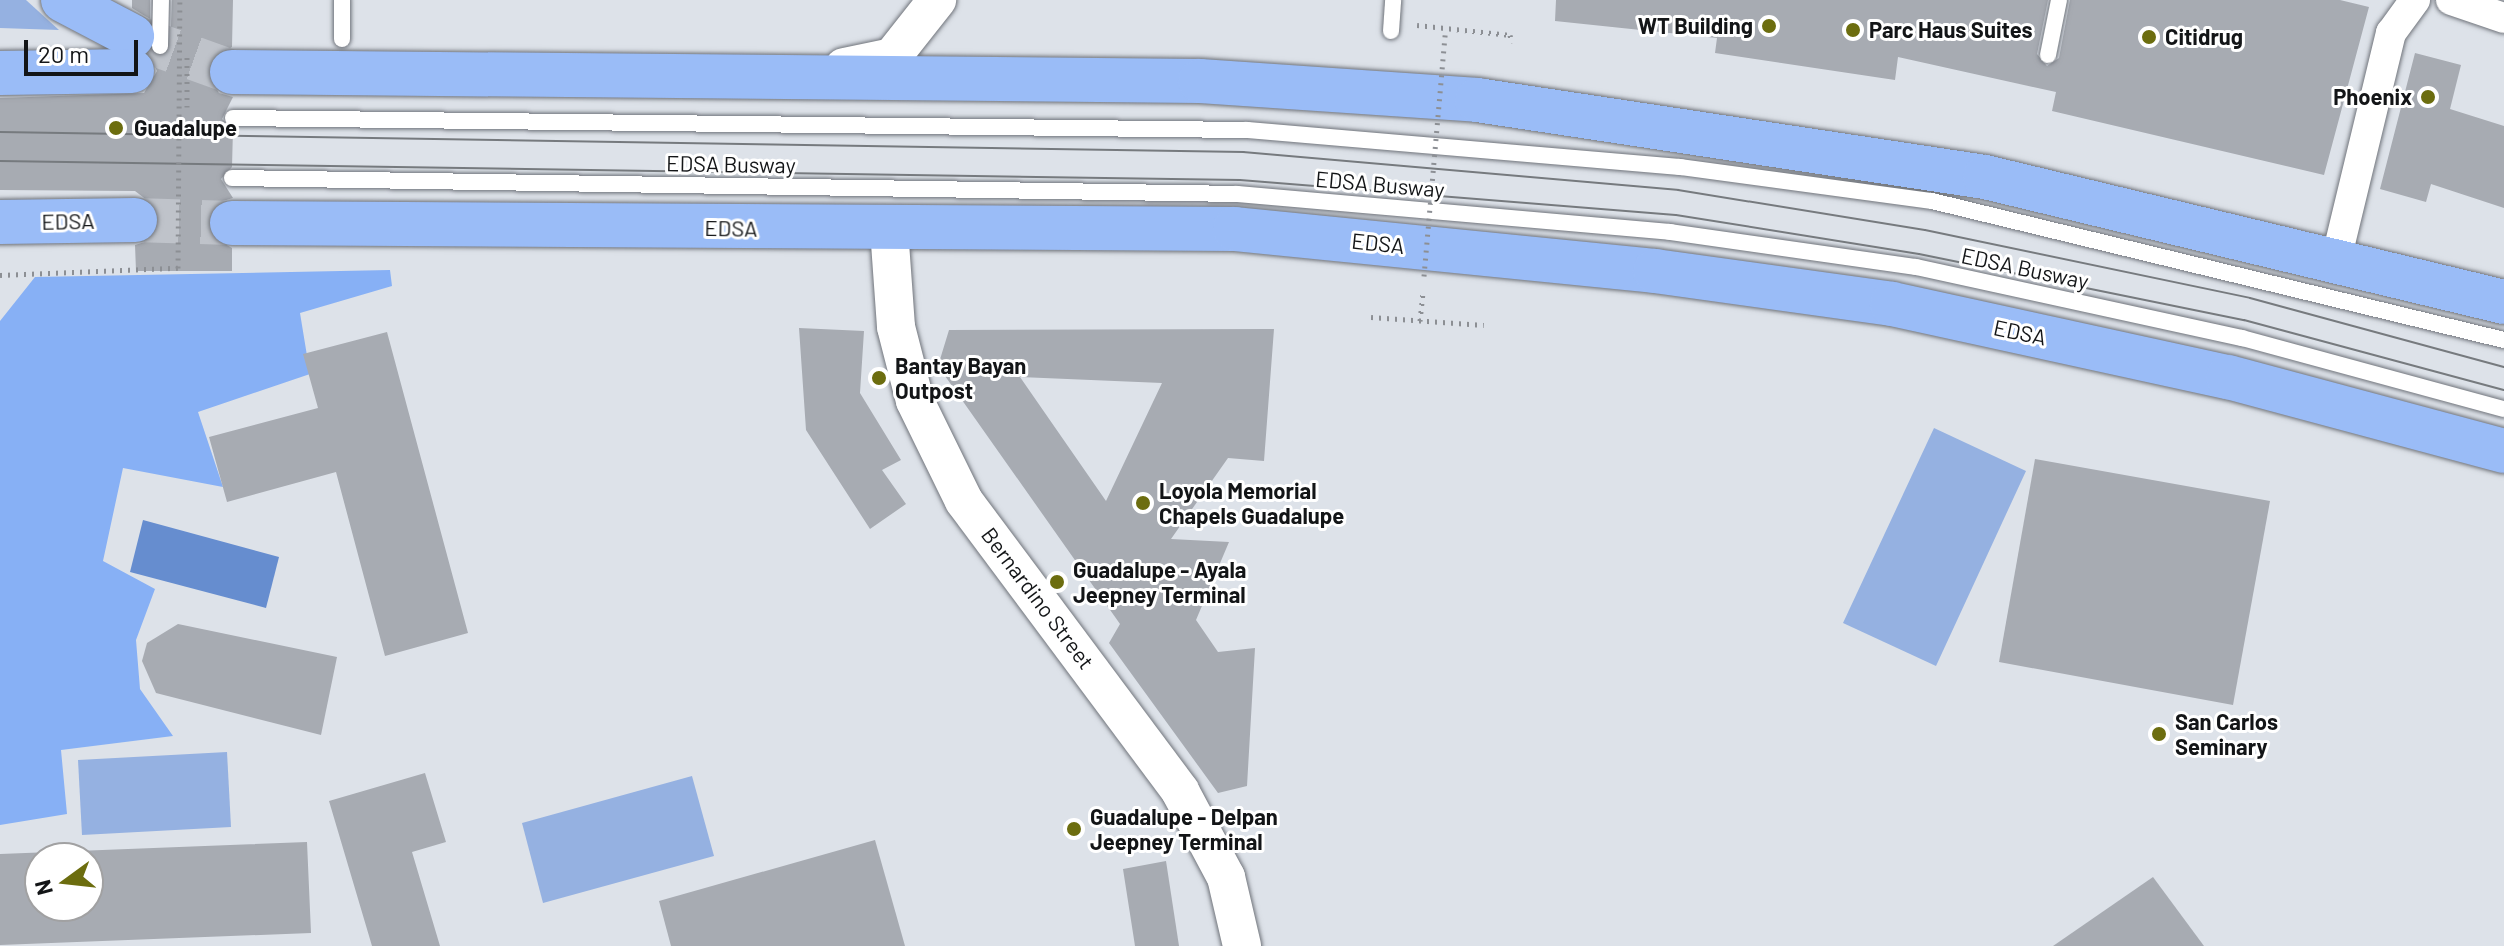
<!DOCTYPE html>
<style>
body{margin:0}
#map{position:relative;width:2504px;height:946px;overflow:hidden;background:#dde2e9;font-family:Barlow,sans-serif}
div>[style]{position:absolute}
.green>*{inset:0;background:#95b1e1}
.forest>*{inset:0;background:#87b0f5}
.water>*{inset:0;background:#668dcf}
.building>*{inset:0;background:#a7abb2}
.trunk-tunnel>*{height:44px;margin-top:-22px;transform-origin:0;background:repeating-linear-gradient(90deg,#bfc3ca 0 44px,transparent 0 66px)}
.path>*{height:5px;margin-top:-2.5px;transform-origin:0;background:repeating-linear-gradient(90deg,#8c8f94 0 2px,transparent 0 8px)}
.roads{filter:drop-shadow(0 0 2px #70747b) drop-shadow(0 0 2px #70747b)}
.service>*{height:16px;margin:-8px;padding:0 8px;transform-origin:8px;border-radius:8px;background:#fff}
.minor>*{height:30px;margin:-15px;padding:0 15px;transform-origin:15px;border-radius:15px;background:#fff}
.tertiary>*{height:38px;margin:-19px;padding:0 19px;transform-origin:19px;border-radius:19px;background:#fff}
.trunk>*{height:44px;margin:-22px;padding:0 22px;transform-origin:22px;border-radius:22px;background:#9abcf7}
.tram>*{height:2px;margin:-1px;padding:0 1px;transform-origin:1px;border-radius:1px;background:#767a7e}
.path-bridge>*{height:5px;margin-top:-2.5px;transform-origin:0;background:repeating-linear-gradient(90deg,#8c8f94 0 2px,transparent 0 8px)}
.dots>*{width:22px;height:22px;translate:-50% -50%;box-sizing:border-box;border:4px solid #fff;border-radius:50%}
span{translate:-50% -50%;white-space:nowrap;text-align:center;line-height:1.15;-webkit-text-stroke:6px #fff;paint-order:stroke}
.poi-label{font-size:22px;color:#131517;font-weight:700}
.right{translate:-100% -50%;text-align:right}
.left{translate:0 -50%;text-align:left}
.street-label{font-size:22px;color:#131517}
.north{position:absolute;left:24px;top:842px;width:80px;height:80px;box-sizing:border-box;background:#fff;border:2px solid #a1a1a2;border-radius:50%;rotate:255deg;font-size:22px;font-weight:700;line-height:32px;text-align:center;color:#131517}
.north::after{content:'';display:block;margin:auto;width:28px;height:36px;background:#6c6d0f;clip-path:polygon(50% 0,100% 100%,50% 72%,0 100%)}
.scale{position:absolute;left:24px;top:40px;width:114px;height:36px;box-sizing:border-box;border:4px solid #131517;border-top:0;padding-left:10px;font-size:24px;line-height:28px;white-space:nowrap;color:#131517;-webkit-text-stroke:6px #fff;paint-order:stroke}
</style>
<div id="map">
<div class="green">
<div style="clip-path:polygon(0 0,26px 0,59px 30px,0 28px)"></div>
<div style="clip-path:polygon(1934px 428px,2026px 471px,1936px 666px,1843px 623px)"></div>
<div style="clip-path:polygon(227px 752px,231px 827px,82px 835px,78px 760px)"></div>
<div style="clip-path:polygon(692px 776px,714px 856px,543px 903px,522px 823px)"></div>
</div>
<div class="forest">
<div style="clip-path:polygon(390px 270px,392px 286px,300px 313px,310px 374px,198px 412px,223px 487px,123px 468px,103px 561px,155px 589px,136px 640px,140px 689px,173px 736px,61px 750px,67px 814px,0 825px,0 321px,35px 277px)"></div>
</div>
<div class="water">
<div style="clip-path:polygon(143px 520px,279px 557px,266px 608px,130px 572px)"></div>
</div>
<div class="building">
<div style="clip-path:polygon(132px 0,150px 0,150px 19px,132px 8px)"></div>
<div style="clip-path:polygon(172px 0,233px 0,232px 47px,211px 59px,207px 73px,219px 93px,233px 97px,222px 119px,233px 129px,232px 167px,221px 179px,233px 198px,219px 202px,207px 222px,211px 236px,232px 248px,232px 271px,136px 271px,135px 245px,148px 241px,160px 220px,156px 207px,135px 191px,0 190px,0 98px,144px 93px,157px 71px,149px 54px,170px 51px)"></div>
<div style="clip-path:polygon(1556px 0,2048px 0,2037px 54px,2047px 66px,2059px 58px,2070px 0,2340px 0,2369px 7px,2324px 175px,2052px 111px,2056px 92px,1898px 57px,1895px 80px,1715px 53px,1717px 38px,1555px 21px)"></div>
<div style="clip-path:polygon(2415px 53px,2461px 65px,2450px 109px,2504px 126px,2504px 208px,2431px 184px,2426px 202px,2380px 189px)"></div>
<div style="clip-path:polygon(799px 328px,864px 331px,860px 393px,901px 460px,882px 470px,906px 504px,870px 529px,806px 430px)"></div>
<div style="clip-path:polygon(evenodd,1274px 329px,1264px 461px,1228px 458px,1171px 539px,1229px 542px,1196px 620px,1218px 652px,1255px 648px,1247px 786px,1218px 793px,1109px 643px,1120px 624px,938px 366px,949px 330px,1274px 329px,1020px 377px,1162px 383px,1106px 501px,1020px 377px)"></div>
<div style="clip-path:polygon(387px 332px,468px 633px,385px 656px,336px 472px,227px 502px,209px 437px,318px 408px,303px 354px)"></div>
<div style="clip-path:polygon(2035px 459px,2270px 501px,2233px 705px,1999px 662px)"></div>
<div style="clip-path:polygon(178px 624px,337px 657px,321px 735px,156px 693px,142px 661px,147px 643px)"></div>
<div style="clip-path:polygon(425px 773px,446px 842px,412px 852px,440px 946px,372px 946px,329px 801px)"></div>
<div style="clip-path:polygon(875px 840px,905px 946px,671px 946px,659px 901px)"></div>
<div style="clip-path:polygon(evenodd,307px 842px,311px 933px,0 945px,0 854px,307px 842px,40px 858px,88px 858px,88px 906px,40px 906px,40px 858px)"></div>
<div style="clip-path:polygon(1166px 861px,1179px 946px,1135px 946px,1123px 869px)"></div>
<div style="clip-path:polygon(2153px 877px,2204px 946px,2053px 946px)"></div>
</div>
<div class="trunk-tunnel">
<div style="left:132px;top:36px;width:106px;rotate:19.8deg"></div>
<div style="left:135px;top:220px;width:97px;rotate:1.8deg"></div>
</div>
<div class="path">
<div style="left:1417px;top:25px;width:94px;rotate:6.1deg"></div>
<div style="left:1510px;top:35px;width:8px;rotate:76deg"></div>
<div style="left:187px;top:107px;width:51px;rotate:-90deg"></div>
<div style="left:0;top:275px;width:178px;rotate:-2.3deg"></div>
<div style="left:1371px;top:317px;width:113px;rotate:4deg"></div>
<div style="left:1420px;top:321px;width:31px;rotate:-84deg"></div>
</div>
<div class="roads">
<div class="service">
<div style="left:342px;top:0;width:39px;rotate:90deg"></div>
<div style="left:1391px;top:31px;width:31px;rotate:-86deg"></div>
<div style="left:160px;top:46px;width:46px;rotate:-88.8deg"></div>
<div style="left:2048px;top:55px;width:56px;rotate:-78.7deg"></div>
<div style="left:233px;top:118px;width:1014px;rotate:0.68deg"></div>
<div style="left:1247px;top:130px;width:435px;rotate:4.9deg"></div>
<div style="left:1680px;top:167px;width:254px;rotate:7.7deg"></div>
<div style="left:1932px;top:201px;width:589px;rotate:13.66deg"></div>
<div style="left:232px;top:178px;width:1005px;rotate:0.91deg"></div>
<div style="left:1237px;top:194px;width:435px;rotate:5deg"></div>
<div style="left:1670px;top:232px;width:248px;rotate:8.1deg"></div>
<div style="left:1916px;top:267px;width:334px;rotate:12.3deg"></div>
<div style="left:2242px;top:338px;width:271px;rotate:15.2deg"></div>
</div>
<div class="minor">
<div style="left:2451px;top:0;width:56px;rotate:18.8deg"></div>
<div style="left:2336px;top:260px;width:234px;rotate:-76.4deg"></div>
<div style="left:2391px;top:33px;width:41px;rotate:-54deg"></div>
</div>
<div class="tertiary">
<div style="left:844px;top:67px;width:49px;rotate:-11.8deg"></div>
<div style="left:892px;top:57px;width:73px;rotate:-51.7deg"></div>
<div style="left:889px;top:229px;width:98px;rotate:85.9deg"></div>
<div style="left:896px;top:327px;width:76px;rotate:75.6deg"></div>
<div style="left:915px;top:401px;width:111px;rotate:63.9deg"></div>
<div style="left:964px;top:501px;width:362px;rotate:53.3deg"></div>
<div style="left:1180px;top:791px;width:98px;rotate:61.9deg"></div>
<div style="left:1226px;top:877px;width:71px;rotate:76.9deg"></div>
</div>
<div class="trunk">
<div style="left:63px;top:0;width:78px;rotate:27.6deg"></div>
<div style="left:232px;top:72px;width:968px;rotate:0.53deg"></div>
<div style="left:1200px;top:81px;width:278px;rotate:3.9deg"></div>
<div style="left:1477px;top:100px;width:514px;rotate:8.62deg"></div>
<div style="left:1985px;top:177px;width:534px;rotate:13.54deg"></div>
<div style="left:0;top:73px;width:132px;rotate:-0.9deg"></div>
<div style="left:0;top:222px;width:135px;rotate:-0.8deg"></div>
<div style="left:232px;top:223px;width:1003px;rotate:0.34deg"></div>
<div style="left:1235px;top:229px;width:422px;rotate:5.7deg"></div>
<div style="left:1655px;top:271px;width:239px;rotate:7.9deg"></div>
<div style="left:1892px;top:304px;width:344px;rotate:12.3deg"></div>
<div style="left:2228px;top:377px;width:286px;rotate:15deg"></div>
</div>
</div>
<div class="tram">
<div style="left:0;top:132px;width:1244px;rotate:0.92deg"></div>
<div style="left:1244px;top:152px;width:436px;rotate:5deg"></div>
<div style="left:1678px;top:190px;width:250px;rotate:9.2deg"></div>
<div style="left:1925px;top:230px;width:332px;rotate:11.8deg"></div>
<div style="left:2250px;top:298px;width:263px;rotate:15.2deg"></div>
<div style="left:0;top:161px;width:1240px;rotate:0.88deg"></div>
<div style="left:1240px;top:180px;width:437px;rotate:4.6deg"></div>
<div style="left:1676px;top:215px;width:246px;rotate:9.1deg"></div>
<div style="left:1919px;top:254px;width:332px;rotate:11.5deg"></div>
<div style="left:2244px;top:320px;width:269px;rotate:15.1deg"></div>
</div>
<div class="path-bridge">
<div style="left:178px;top:268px;width:268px;rotate:-89.6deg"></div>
<div style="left:1424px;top:276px;width:243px;rotate:-85deg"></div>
</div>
<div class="dots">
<div style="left:1769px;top:26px;background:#6c6d0f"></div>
<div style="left:1853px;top:30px;background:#6c6d0f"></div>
<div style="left:2149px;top:37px;background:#6c6d0f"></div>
<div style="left:2428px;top:97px;background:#6c6d0f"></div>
<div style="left:116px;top:128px;background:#6c6d0f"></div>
<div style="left:879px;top:378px;background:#6c6d0f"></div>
<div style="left:1143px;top:503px;background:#6c6d0f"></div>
<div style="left:1057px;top:582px;background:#6c6d0f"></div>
<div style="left:2159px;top:734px;background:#6c6d0f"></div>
<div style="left:1074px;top:829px;background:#6c6d0f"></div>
</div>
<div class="poi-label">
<span class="right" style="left:1753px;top:26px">WT Building</span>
<span class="left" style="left:1869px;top:30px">Parc Haus Suites</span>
<span class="left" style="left:2165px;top:37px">Citidrug</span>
<span class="right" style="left:2412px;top:97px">Phoenix</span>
<span class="left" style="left:134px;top:128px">Guadalupe</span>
<span class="left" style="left:895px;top:378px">Bantay Bayan<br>Outpost</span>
<span class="left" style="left:1159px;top:503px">Loyola Memorial<br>Chapels Guadalupe</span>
<span class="left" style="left:1073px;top:582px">Guadalupe - Ayala<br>Jeepney Terminal</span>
<span class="left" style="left:2175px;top:734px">San Carlos<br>Seminary</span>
<span class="left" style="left:1090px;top:829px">Guadalupe - Delpan<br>Jeepney Terminal</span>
</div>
<div class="street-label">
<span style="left:731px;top:164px;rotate:1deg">EDSA Busway</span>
<span style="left:1380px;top:184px;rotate:5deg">EDSA Busway</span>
<span style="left:68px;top:221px;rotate:-1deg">EDSA</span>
<span style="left:731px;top:228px;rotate:1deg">EDSA</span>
<span style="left:1378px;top:243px;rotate:6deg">EDSA</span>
<span style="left:2025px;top:268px;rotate:12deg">EDSA Busway</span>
<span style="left:2020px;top:332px;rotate:12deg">EDSA</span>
<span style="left:1038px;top:598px;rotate:53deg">Bernardino Street</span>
</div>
<div class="north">N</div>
<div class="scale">20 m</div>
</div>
